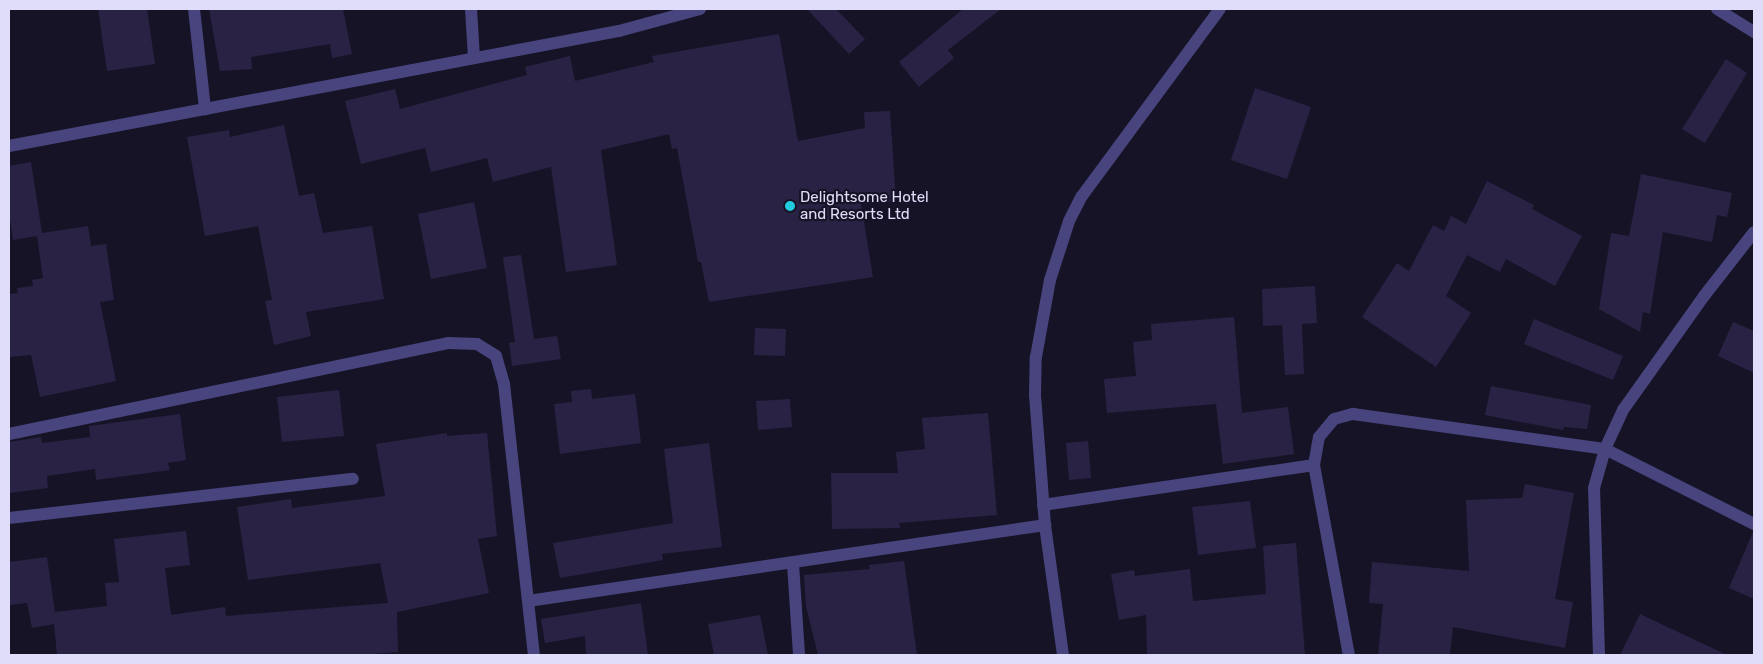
<!DOCTYPE html>
<style>
body{margin:0}
#map{position:relative;width:1763px;height:664px;overflow:hidden;background:#171326;font-family:Rubik,sans-serif}
div>[style]{position:absolute}
.building>*{inset:0;background:#292244}
.minor>*{height:12px;margin:-6px;padding:0 6px;transform-origin:6px;border-radius:6px;background:#47447e}
.dots>*{width:14px;height:14px;translate:-50% -50%;box-sizing:border-box;border:2px solid #171326;border-radius:50%}
span{translate:-50% -50%;white-space:nowrap;text-align:center;line-height:1.15;-webkit-text-stroke:4.5px #171326;paint-order:stroke}
.poi-label{font-size:15px;color:#e0ddfa}
.left{translate:0 -50%;text-align:left}
.frame{position:absolute;inset:0;border:10px solid #e0ddfa;pointer-events:none}
</style>
<div id="map">
<div class="building">
<div style="clip-path:polygon(98px 9px,147px 9px,155px 64px,107px 71px)"></div>
<div style="clip-path:polygon(209px 9px,343px 9px,352px 54px,332px 58px,330px 44px,251px 57px,252px 69px,220px 71px)"></div>
<div style="clip-path:polygon(807px 9px,836px 9px,865px 39px,849px 54px)"></div>
<div style="clip-path:polygon(963px 9px,1001px 9px,948px 50px,954px 58px,919px 87px,899px 62px)"></div>
<div style="clip-path:polygon(779px 34px,798px 141px,865px 128px,864px 112px,890px 111px,896px 202px,861px 204px,873px 277px,709px 302px,701px 262px,698px 262px,677px 148px,672px 149px,669px 134px,601px 150px,617px 265px,566px 272px,551px 167px,493px 182px,487px 158px,431px 172px,425px 148px,361px 164px,345px 101px,395px 89px,400px 109px,527px 75px,525px 67px,570px 56px,575px 81px,654px 62px,652px 56px)"></div>
<div style="clip-path:polygon(1726px 59px,1747px 73px,1705px 143px,1682px 129px)"></div>
<div style="clip-path:polygon(1255px 88px,1311px 107px,1287px 179px,1231px 160px)"></div>
<div style="clip-path:polygon(284px 125px,299px 196px,314px 193px,323px 233px,372px 226px,384px 299px,306px 312px,311px 336px,274px 345px,265px 301px,272px 300px,258px 226px,205px 236px,187px 137px,229px 130px,230px 137px)"></div>
<div style="clip-path:polygon(31px 162px,42px 233px,88px 226px,91px 246px,106px 244px,114px 300px,100px 302px,116px 381px,40px 397px,31px 355px,9px 357px,9px 294px,18px 293px,17px 288px,33px 286px,32px 280px,43px 278px,37px 236px,13px 240px,9px 212px,9px 166px)"></div>
<div style="clip-path:polygon(1641px 174px,1732px 193px,1727px 217px,1717px 215px,1712px 242px,1663px 232px,1650px 314px,1643px 312px,1640px 332px,1599px 309px,1611px 233px,1629px 236px)"></div>
<div style="clip-path:polygon(1487px 181px,1534px 205px,1532px 209px,1582px 236px,1555px 286px,1506px 259px,1500px 272px,1467px 255px,1446px 296px,1471px 313px,1436px 367px,1362px 317px,1397px 263px,1409px 271px,1433px 225px,1444px 231px,1451px 216px,1466px 224px)"></div>
<div style="clip-path:polygon(474px 202px,487px 268px,431px 279px,418px 214px)"></div>
<div style="clip-path:polygon(521px 255px,534px 339px,557px 336px,561px 359px,512px 366px,509px 343px,515px 342px,503px 257px)"></div>
<div style="clip-path:polygon(1315px 286px,1317px 323px,1302px 324px,1304px 374px,1285px 375px,1282px 325px,1263px 326px,1262px 289px)"></div>
<div style="clip-path:polygon(1234px 317px,1242px 413px,1288px 407px,1294px 454px,1223px 464px,1216px 404px,1107px 413px,1104px 379px,1136px 376px,1133px 342px,1152px 340px,1151px 324px)"></div>
<div style="clip-path:polygon(1534px 319px,1623px 356px,1613px 380px,1524px 344px)"></div>
<div style="clip-path:polygon(1733px 322px,1754px 331px,1754px 373px,1718px 356px)"></div>
<div style="clip-path:polygon(755px 328px,786px 329px,785px 356px,754px 355px)"></div>
<div style="clip-path:polygon(1491px 386px,1591px 405px,1587px 429px,1564px 427px,1563px 430px,1485px 415px)"></div>
<div style="clip-path:polygon(591px 389px,592px 399px,635px 394px,641px 443px,560px 454px,554px 404px,572px 402px,571px 391px)"></div>
<div style="clip-path:polygon(339px 390px,344px 436px,282px 442px,277px 397px)"></div>
<div style="clip-path:polygon(790px 399px,792px 427px,758px 430px,756px 401px)"></div>
<div style="clip-path:polygon(988px 413px,997px 515px,899px 523px,900px 528px,832px 529px,831px 473px,898px 473px,896px 452px,925px 449px,922px 418px)"></div>
<div style="clip-path:polygon(180px 414px,186px 460px,168px 463px,170px 470px,96px 480px,95px 469px,47px 476px,48px 488px,9px 493px,9px 442px,41px 437px,42px 443px,90px 437px,89px 426px)"></div>
<div style="clip-path:polygon(447px 433px,447px 436px,487px 433px,497px 536px,478px 539px,489px 593px,397px 612px,398px 652px,359px 655px,57px 655px,54px 624px,32px 628px,27px 603px,9px 605px,9px 562px,47px 557px,55px 612px,107px 606px,105px 583px,119px 582px,114px 539px,186px 531px,190px 565px,165px 568px,171px 615px,225px 607px,226px 616px,388px 603px,380px 563px,248px 580px,237px 507px,291px 499px,292px 508px,385px 496px,376px 444px)"></div>
<div style="clip-path:polygon(1088px 441px,1091px 478px,1069px 480px,1066px 443px)"></div>
<div style="clip-path:polygon(709px 443px,722px 547px,662px 554px,663px 560px,560px 578px,553px 543px,673px 523px,664px 449px)"></div>
<div style="clip-path:polygon(1525px 484px,1574px 493px,1555px 599px,1573px 602px,1565px 648px,1453px 627px,1450px 655px,1378px 655px,1383px 604px,1369px 603px,1372px 562px,1469px 571px,1466px 500px,1522px 498px)"></div>
<div style="clip-path:polygon(1250px 501px,1256px 548px,1198px 555px,1192px 507px)"></div>
<div style="clip-path:polygon(1753px 532px,1754px 532px,1754px 599px,1729px 588px)"></div>
<div style="clip-path:polygon(1296px 543px,1305px 655px,1147px 655px,1146px 615px,1119px 620px,1111px 574px,1134px 570px,1135px 576px,1190px 569px,1193px 601px,1266px 594px,1263px 546px)"></div>
<div style="clip-path:polygon(904px 561px,917px 655px,818px 655px,806px 606px,804px 575px,870px 569px,869px 565px)"></div>
<div style="clip-path:polygon(641px 603px,648px 655px,586px 655px,585px 636px,545px 643px,541px 619px)"></div>
<div style="clip-path:polygon(1640px 614px,1727px 655px,1620px 655px)"></div>
<div style="clip-path:polygon(760px 615px,768px 655px,714px 655px,708px 624px)"></div>
</div>
<div class="minor">
<div style="left:194px;top:9px;width:101px;rotate:83.7deg"></div>
<div style="left:471px;top:9px;width:49px;rotate:86.5deg"></div>
<div style="left:1717px;top:9px;width:44px;rotate:31.9deg"></div>
<div style="left:9px;top:146px;width:621px;rotate:-10.68deg"></div>
<div style="left:619px;top:31px;width:84px;rotate:-15.2deg"></div>
<div style="left:9px;top:434px;width:448px;rotate:-11.7deg"></div>
<div style="left:448px;top:343px;width:29px;rotate:2deg"></div>
<div style="left:477px;top:344px;width:22px;rotate:32deg"></div>
<div style="left:496px;top:356px;width:29px;rotate:74deg"></div>
<div style="left:504px;top:384px;width:273px;rotate:83.7deg"></div>
<div style="left:1314px;top:465px;width:28px;rotate:-80deg"></div>
<div style="left:1319px;top:437px;width:23px;rotate:-50deg"></div>
<div style="left:1334px;top:419px;width:20px;rotate:-15deg"></div>
<div style="left:1353px;top:414px;width:254px;rotate:7.9deg"></div>
<div style="left:1605px;top:449px;width:167px;rotate:26.7deg"></div>
<div style="left:1043px;top:505px;width:274px;rotate:-8.4deg"></div>
<div style="left:1314px;top:465px;width:193px;rotate:79.6deg"></div>
<div style="left:9px;top:518px;width:346px;rotate:-6.5deg"></div>
<div style="left:793px;top:564px;width:91px;rotate:86.2deg"></div>
<div style="left:528px;top:601px;width:523px;rotate:-8.36deg"></div>
<div style="left:1063px;top:655px;width:131px;rotate:-97.9deg"></div>
<div style="left:1045px;top:525px;width:129px;rotate:-94.4deg"></div>
<div style="left:1035px;top:396px;width:39px;rotate:-89deg"></div>
<div style="left:1036px;top:357px;width:78px;rotate:-79.7deg"></div>
<div style="left:1050px;top:280px;width:62px;rotate:-72.1deg"></div>
<div style="left:1069px;top:221px;width:28px;rotate:-63deg"></div>
<div style="left:1082px;top:196px;width:232px;rotate:-53.6deg"></div>
<div style="left:1599px;top:655px;width:167px;rotate:-91.7deg"></div>
<div style="left:1594px;top:488px;width:41px;rotate:-74.2deg"></div>
<div style="left:1605px;top:449px;width:43px;rotate:-65.2deg"></div>
<div style="left:1623px;top:410px;width:140px;rotate:-54.6deg"></div>
<div style="left:1704px;top:296px;width:81px;rotate:-52deg"></div>
</div>
<div class="dots">
<div style="left:790px;top:206px;background:#22cbe0"></div>
</div>
<div class="poi-label">
<span class="left" style="left:800px;top:206px">Delightsome Hotel<br>and Resorts Ltd</span>
</div>
<div class="frame"></div>
</div>
